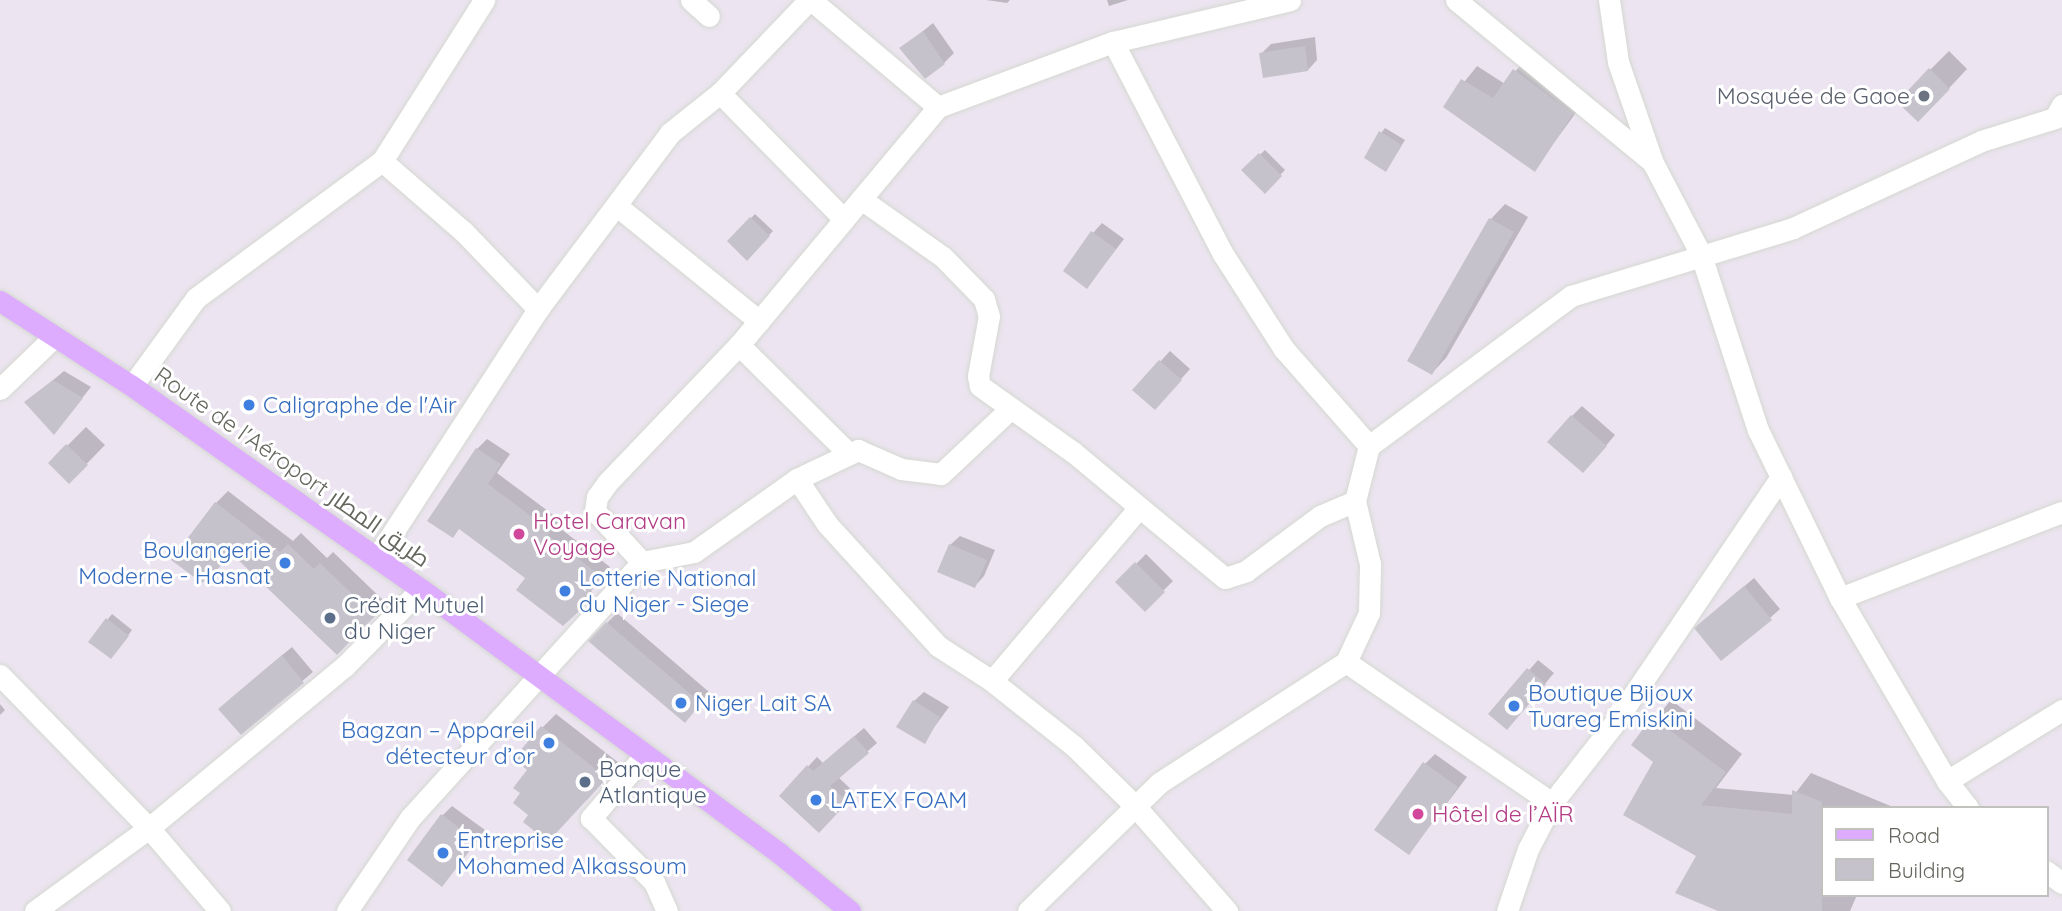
<!DOCTYPE html>
<meta charset="utf-8">
<style>
body{margin:0}
#map{position:relative;width:2062px;height:911px;overflow:hidden;background:#ece5f1;font-family:Quicksand,Cairo,sans-serif}
div>[style]{position:absolute}
.shadow>*{inset:0;background:#0003}
.building>*{inset:0;background:#c6c2cc}
.roads{filter:drop-shadow(0 0 2px #d5d8d1) drop-shadow(0 0 2px #d5d8d1)}
.minor>*{height:21px;margin:-10.5px;padding:0 10.5px;transform-origin:10.5px;border-radius:10.5px;background:#fff}
.major>*{height:21px;margin:-10.5px;padding:0 10.5px;transform-origin:10.5px;border-radius:10.5px;background:#deacff}
.dots>*{width:19px;height:19px;translate:-50% -50%;box-sizing:border-box;border:4px solid #fff;border-radius:50%}
span{translate:-50% -50%;white-space:nowrap;text-align:center;line-height:1.15;-webkit-text-stroke:6px #fff;paint-order:stroke}
.worship-label{font-size:23px;color:#5b616d}
.right{translate:-100% -50%;text-align:right}
.shop-label{font-size:23px;color:#366cbe}
.left{translate:0 -50%;text-align:left}
.street-label{font-size:23px;color:#64675d}
.hotel-label{font-size:23px;color:#b23c85}
.service-label{font-size:23px;color:#4e5e75}
.legend{position:absolute;left:1821px;top:806px;width:228px;height:91px;box-sizing:border-box;background:#fff;border:2px solid #c1c2be;margin:0;padding:9px 12px;list-style:none;font-size:21px;color:#64675d}
.legend li{display:flex;align-items:center;gap:14px;height:35px}
.legend b{width:35px;border:2px solid #c1c2be}
</style>
<div id="map">
<div class="shadow">
<div style="clip-path:polygon(986px 0,1010px 0,1007px 3px)"></div>
<div style="clip-path:polygon(1107px 0,1128px 0,1109px 6px)"></div>
<div style="clip-path:polygon(933px 23px,954px 53px,944px 63px,902px 48px)"></div>
<div style="clip-path:polygon(1315px 37px,1317px 60px,1308px 70px,1261px 54px,1271px 44px)"></div>
<div style="clip-path:polygon(1949px 51px,1967px 69px,1937px 101px,1930px 70px)"></div>
<div style="clip-path:polygon(1528px 56px,1586px 99px,1534px 170px,1445px 106px,1477px 66px,1505px 84px)"></div>
<div style="clip-path:polygon(1385px 128px,1405px 140px,1386px 170px,1381px 133px)"></div>
<div style="clip-path:polygon(1265px 150px,1285px 170px,1265px 191px,1244px 170px)"></div>
<div style="clip-path:polygon(1505px 204px,1528px 217px,1446px 358px,1432px 373px,1491px 219px)"></div>
<div style="clip-path:polygon(755px 214px,773px 231px,747px 258px,729px 241px)"></div>
<div style="clip-path:polygon(1102px 223px,1124px 239px,1087px 287px,1093px 233px)"></div>
<div style="clip-path:polygon(1170px 351px,1190px 369px,1164px 398px,1134px 390px)"></div>
<div style="clip-path:polygon(64px 371px,91px 387px,54px 433px,27px 402px)"></div>
<div style="clip-path:polygon(1582px 406px,1615px 435px,1593px 461px,1572px 416px)"></div>
<div style="clip-path:polygon(86px 427px,105px 445px,69px 482px,50px 463px)"></div>
<div style="clip-path:polygon(487px 439px,510px 454px,497px 473px,560px 520px,556px 525px,610px 567px,591px 591px,594px 594px,563px 624px,527px 578px,460px 528px,477px 449px)"></div>
<div style="clip-path:polygon(228px 491px,293px 541px,301px 533px,327px 558px,333px 552px,386px 603px,337px 653px,216px 503px)"></div>
<div style="clip-path:polygon(960px 536px,995px 550px,984px 576px,975px 586px,950px 545px)"></div>
<div style="clip-path:polygon(1146px 554px,1173px 581px,1145px 609px,1118px 582px)"></div>
<div style="clip-path:polygon(1754px 578px,1780px 609px,1770px 618px,1706px 619px)"></div>
<div style="clip-path:polygon(617px 613px,709px 692px,694px 711px,607px 623px)"></div>
<div style="clip-path:polygon(112px 614px,132px 630px,115px 653px,90px 642px)"></div>
<div style="clip-path:polygon(292px 647px,313px 672px,241px 733px,230px 699px)"></div>
<div style="clip-path:polygon(1538px 660px,1554px 673px,1516px 718px,1491px 714px)"></div>
<div style="clip-path:polygon(924px 692px,949px 707px,924px 741px,914px 701px)"></div>
<div style="clip-path:polygon(1671px 700px,1742px 754px,1716px 788px,1794px 795px,1811px 773px,1893px 807px,1822px 808px,1822px 895px,1857px 895px,1850px 911px,1723px 911px,1655px 762px,1633px 745px)"></div>
<div style="clip-path:polygon(0 704px,5px 710px,0 715px)"></div>
<div style="clip-path:polygon(556px 714px,619px 763px,587px 800px,530px 815px,523px 793px,542px 728px)"></div>
<div style="clip-path:polygon(864px 728px,877px 743px,838px 777px,855px 793px,819px 831px,781px 796px,817px 757px,823px 763px)"></div>
<div style="clip-path:polygon(1435px 754px,1467px 777px,1409px 853px,1425px 764px)"></div>
<div style="clip-path:polygon(452px 806px,485px 830px,442px 885px,442px 816px)"></div>
</div>
<div class="building">
<div style="clip-path:polygon(923px 31px,945px 64px,925px 79px,899px 48px)"></div>
<div style="clip-path:polygon(1305px 46px,1308px 71px,1263px 78px,1259px 53px)"></div>
<div style="clip-path:polygon(1929px 68px,1950px 89px,1918px 122px,1897px 102px)"></div>
<div style="clip-path:polygon(1513px 69px,1573px 114px,1535px 172px,1443px 107px,1461px 79px,1493px 98px)"></div>
<div style="clip-path:polygon(1379px 131px,1402px 145px,1386px 172px,1364px 158px)"></div>
<div style="clip-path:polygon(1259px 153px,1282px 176px,1265px 194px,1241px 170px)"></div>
<div style="clip-path:polygon(750px 217px,770px 236px,747px 261px,727px 241px)"></div>
<div style="clip-path:polygon(1489px 218px,1514px 232px,1432px 375px,1407px 361px)"></div>
<div style="clip-path:polygon(1091px 231px,1116px 249px,1087px 289px,1063px 271px)"></div>
<div style="clip-path:polygon(1159px 360px,1182px 380px,1155px 410px,1132px 390px)"></div>
<div style="clip-path:polygon(53px 380px,83px 398px,54px 435px,24px 402px)"></div>
<div style="clip-path:polygon(1571px 415px,1607px 446px,1583px 473px,1547px 442px)"></div>
<div style="clip-path:polygon(66px 444px,88px 465px,69px 484px,48px 463px)"></div>
<div style="clip-path:polygon(476px 448px,501px 464px,488px 484px,551px 531px,548px 535px,602px 577px,582px 602px,586px 605px,563px 626px,516px 590px,525px 578px,459px 529px,453px 538px,427px 521px)"></div>
<div style="clip-path:polygon(215px 502px,280px 552px,288px 544px,314px 569px,320px 563px,375px 616px,337px 655px,233px 555px,202px 583px,171px 560px)"></div>
<div style="clip-path:polygon(949px 544px,987px 560px,975px 588px,937px 572px)"></div>
<div style="clip-path:polygon(1135px 562px,1165px 592px,1145px 612px,1115px 582px)"></div>
<div style="clip-path:polygon(1744px 586px,1772px 620px,1721px 661px,1694px 628px)"></div>
<div style="clip-path:polygon(106px 618px,129px 636px,111px 659px,88px 642px)"></div>
<div style="clip-path:polygon(606px 622px,701px 703px,685px 723px,588px 641px)"></div>
<div style="clip-path:polygon(282px 655px,304px 683px,241px 735px,218px 709px)"></div>
<div style="clip-path:polygon(1527px 668px,1546px 684px,1507px 730px,1488px 714px)"></div>
<div style="clip-path:polygon(913px 700px,940px 717px,925px 744px,896px 727px)"></div>
<div style="clip-path:polygon(1652px 717px,1726px 772px,1701px 805px,1792px 814px,1792px 790px,1822px 802px,1822px 911px,1718px 911px,1675px 893px,1696px 856px,1623px 815px,1653px 762px,1631px 745px)"></div>
<div style="clip-path:polygon(541px 726px,607px 778px,548px 842px,523px 822px,528px 815px,513px 803px,520px 793px,513px 788px,527px 770px,514px 758px)"></div>
<div style="clip-path:polygon(854px 736px,869px 753px,830px 786px,848px 802px,819px 833px,779px 796px,807px 765px,813px 771px)"></div>
<div style="clip-path:polygon(1423px 762px,1458px 787px,1409px 855px,1374px 830px)"></div>
<div style="clip-path:polygon(441px 814px,477px 841px,442px 887px,407px 860px)"></div>
</div>
<div class="roads">
<div class="minor">
<div style="left:691px;top:0;width:24px;rotate:42deg"></div>
<div style="left:809px;top:0;width:129px;rotate:133.7deg"></div>
<div style="left:720px;top:93px;width:177px;rotate:45.5deg"></div>
<div style="left:811px;top:0;width:166px;rotate:40.1deg"></div>
<div style="left:938px;top:107px;width:187px;rotate:-20.4deg"></div>
<div style="left:1113px;top:42px;width:182px;rotate:-13.3deg"></div>
<div style="left:1456px;top:0;width:253px;rotate:39.5deg"></div>
<div style="left:1609px;top:0;width:63px;rotate:81.7deg"></div>
<div style="left:1618px;top:62px;width:107px;rotate:70.9deg"></div>
<div style="left:1653px;top:163px;width:104px;rotate:62.4deg"></div>
<div style="left:1701px;top:255px;width:184px;rotate:72deg"></div>
<div style="left:1758px;top:430px;width:187px;rotate:64deg"></div>
<div style="left:1840px;top:598px;width:212px;rotate:59.7deg"></div>
<div style="left:1947px;top:781px;width:34px;rotate:52deg"></div>
<div style="left:1113px;top:42px;width:239px;rotate:62.6deg"></div>
<div style="left:1223px;top:254px;width:112px;rotate:57.4deg"></div>
<div style="left:1283px;top:348px;width:130px;rotate:48.7deg"></div>
<div style="left:382px;top:161px;width:108px;rotate:40.9deg"></div>
<div style="left:464px;top:232px;width:107px;rotate:46.1deg"></div>
<div style="left:861px;top:199px;width:100px;rotate:35.3deg"></div>
<div style="left:943px;top:257px;width:59px;rotate:45.7deg"></div>
<div style="left:984px;top:299px;width:18px;rotate:74deg"></div>
<div style="left:989px;top:316px;width:61px;rotate:100.4deg"></div>
<div style="left:978px;top:376px;width:10px;rotate:79deg"></div>
<div style="left:980px;top:386px;width:114px;rotate:35.4deg"></div>
<div style="left:1073px;top:452px;width:197px;rotate:39.7deg"></div>
<div style="left:1225px;top:578px;width:22px;rotate:-18deg"></div>
<div style="left:1246px;top:571px;width:92px;rotate:-36.6deg"></div>
<div style="left:1320px;top:516px;width:38px;rotate:-23deg"></div>
<div style="left:617px;top:206px;width:183px;rotate:39deg"></div>
<div style="left:739px;top:345px;width:155px;rotate:44.7deg"></div>
<div style="left:132px;top:386px;width:109px;rotate:-54deg"></div>
<div style="left:196px;top:298px;width:231px;rotate:-36.4deg"></div>
<div style="left:382px;top:161px;width:191px;rotate:-57.6deg"></div>
<div style="left:0;top:389px;width:74px;rotate:-43.9deg"></div>
<div style="left:797px;top:479px;width:54px;rotate:56.3deg"></div>
<div style="left:827px;top:524px;width:165px;rotate:47.7deg"></div>
<div style="left:938px;top:646px;width:64px;rotate:32.9deg"></div>
<div style="left:1137px;top:510px;width:224px;rotate:130.3deg"></div>
<div style="left:992px;top:681px;width:105px;rotate:38.4deg"></div>
<div style="left:1074px;top:746px;width:86px;rotate:44.5deg"></div>
<div style="left:1135px;top:806px;width:140px;rotate:48.8deg"></div>
<div style="left:377px;top:557px;width:296px;rotate:-57deg"></div>
<div style="left:538px;top:309px;width:220px;rotate:-53.1deg"></div>
<div style="left:670px;top:133px;width:64px;rotate:-38.7deg"></div>
<div style="left:642px;top:562px;width:53px;rotate:-10.9deg"></div>
<div style="left:694px;top:552px;width:126px;rotate:-35.3deg"></div>
<div style="left:797px;top:479px;width:68px;rotate:-25.4deg"></div>
<div style="left:858px;top:450px;width:47px;rotate:23.8deg"></div>
<div style="left:901px;top:469px;width:40px;rotate:7.1deg"></div>
<div style="left:941px;top:474px;width:95px;rotate:-43.3deg"></div>
<div style="left:1840px;top:598px;width:238px;rotate:-21.2deg"></div>
<div style="left:1346px;top:662px;width:250px;rotate:34.4deg"></div>
<div style="left:0;top:675px;width:214px;rotate:45.8deg"></div>
<div style="left:149px;top:828px;width:109px;rotate:49.5deg"></div>
<div style="left:644px;top:756px;width:82px;rotate:130.5deg"></div>
<div style="left:591px;top:818px;width:90px;rotate:45.5deg"></div>
<div style="left:654px;top:882px;width:32px;rotate:66deg"></div>
<div style="left:1947px;top:781px;width:135px;rotate:-31.7deg"></div>
<div style="left:2046px;top:871px;width:20px;rotate:37deg"></div>
<div style="left:35px;top:911px;width:141px;rotate:-36.1deg"></div>
<div style="left:149px;top:828px;width:254px;rotate:-39.6deg"></div>
<div style="left:345px;top:666px;width:108px;rotate:-45.4deg"></div>
<div style="left:347px;top:911px;width:112px;rotate:-55.9deg"></div>
<div style="left:410px;top:818px;width:345px;rotate:-47.8deg"></div>
<div style="left:642px;top:562px;width:69px;rotate:-132.7deg"></div>
<div style="left:595px;top:511px;width:14px;rotate:-82deg"></div>
<div style="left:597px;top:497px;width:17px;rotate:-54deg"></div>
<div style="left:607px;top:483px;width:191px;rotate:-46.3deg"></div>
<div style="left:739px;top:345px;width:310px;rotate:-50.1deg"></div>
<div style="left:1028px;top:911px;width:183px;rotate:-44.3deg"></div>
<div style="left:1159px;top:783px;width:223px;rotate:-32.9deg"></div>
<div style="left:1346px;top:662px;width:54px;rotate:-64.9deg"></div>
<div style="left:1369px;top:613px;width:49px;rotate:-88.8deg"></div>
<div style="left:1370px;top:564px;width:65px;rotate:-103.4deg"></div>
<div style="left:1355px;top:501px;width:57px;rotate:-75.7deg"></div>
<div style="left:1369px;top:446px;width:252px;rotate:-36.6deg"></div>
<div style="left:1571px;top:296px;width:232px;rotate:-17deg"></div>
<div style="left:1793px;top:228px;width:207px;rotate:-24.8deg"></div>
<div style="left:1981px;top:141px;width:77px;rotate:-17.3deg"></div>
<div style="left:2055px;top:118px;width:15px;rotate:-62deg"></div>
<div style="left:1507px;top:911px;width:65px;rotate:-71.3deg"></div>
<div style="left:1528px;top:849px;width:52px;rotate:-62.4deg"></div>
<div style="left:1552px;top:803px;width:99px;rotate:-52deg"></div>
<div style="left:1613px;top:725px;width:300px;rotate:-55.9deg"></div>
</div>
<div class="major">
<div style="left:0;top:301px;width:157px;rotate:32.8deg"></div>
<div style="left:132px;top:386px;width:353px;rotate:35.1deg"></div>
<div style="left:421px;top:589px;width:445px;rotate:36.4deg"></div>
<div style="left:779px;top:853px;width:92px;rotate:39.2deg"></div>
</div>
</div>
<div class="dots">
<div style="left:1924px;top:96px;background:#6b7280"></div>
<div style="left:249px;top:405px;background:#3f7fe0"></div>
<div style="left:519px;top:534px;background:#d1479c"></div>
<div style="left:285px;top:563px;background:#3f7fe0"></div>
<div style="left:565px;top:591px;background:#3f7fe0"></div>
<div style="left:330px;top:618px;background:#5c6f8a"></div>
<div style="left:681px;top:703px;background:#3f7fe0"></div>
<div style="left:1514px;top:706px;background:#3f7fe0"></div>
<div style="left:549px;top:743px;background:#3f7fe0"></div>
<div style="left:585px;top:782px;background:#5c6f8a"></div>
<div style="left:816px;top:800px;background:#3f7fe0"></div>
<div style="left:1418px;top:814px;background:#d1479c"></div>
<div style="left:443px;top:853px;background:#3f7fe0"></div>
</div>
<div class="worship-label">
<span class="right" style="left:1910px;top:96px">Mosquée de Gaoe</span>
</div>
<div class="shop-label">
<span class="left" style="left:263px;top:405px">Caligraphe de l'Air</span>
<span class="right" style="left:271px;top:563px">Boulangerie<br>Moderne - Hasnat</span>
<span class="left" style="left:579px;top:591px">Lotterie National<br>du Niger - Siege</span>
<span class="left" style="left:1528px;top:706px">Boutique Bijoux<br>Tuareg Emiskini</span>
<span class="left" style="left:695px;top:703px">Niger Lait SA</span>
<span class="right" style="left:535px;top:743px">Bagzan – Appareil<br>détecteur d’or</span>
<span class="left" style="left:830px;top:800px">LATEX FOAM</span>
<span class="left" style="left:457px;top:853px">Entreprise<br>Mohamed Alkassoum</span>
</div>
<div class="street-label">
<span style="left:292px;top:467px;rotate:35deg">Route de l'Aéroport طريق المطار</span>
</div>
<div class="hotel-label">
<span class="left" style="left:533px;top:534px">Hotel Caravan<br>Voyage</span>
<span class="left" style="left:1432px;top:814px">Hôtel de l’AÏR</span>
</div>
<div class="service-label">
<span class="left" style="left:344px;top:618px">Crédit Mutuel<br>du Niger</span>
<span class="left" style="left:599px;top:782px">Banque<br>Atlantique</span>
</div>
<ul class="legend">
<li><b style="height:9px;background:#deacff"></b>Road</li>
<li><b style="height:19px;background:#c6c2cc"></b>Building</li>
</ul>
</div>
